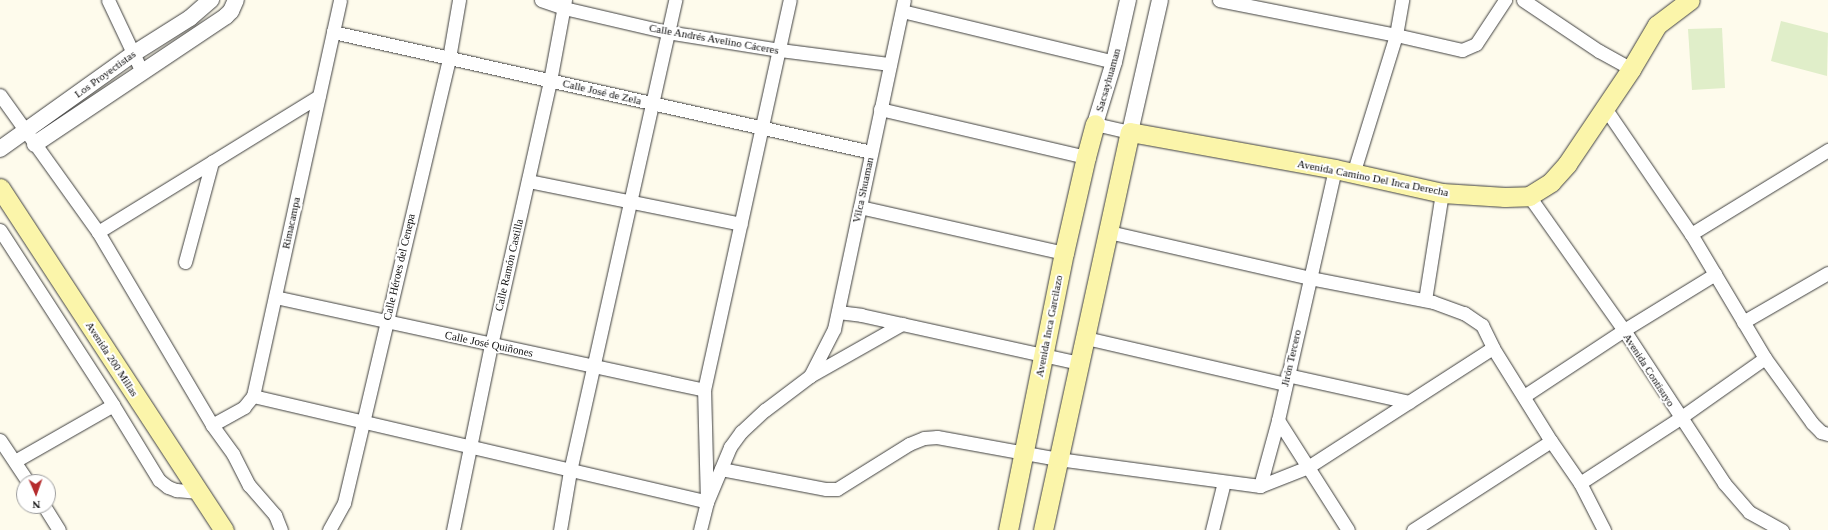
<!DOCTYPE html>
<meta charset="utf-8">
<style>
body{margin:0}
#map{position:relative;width:1828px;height:530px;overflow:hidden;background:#fefbec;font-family:"Times New Roman",serif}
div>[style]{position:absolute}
.pitch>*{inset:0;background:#e0eec9}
.roads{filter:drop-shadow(0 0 1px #3f3f3f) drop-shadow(0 0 1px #3f3f3f)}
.minor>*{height:13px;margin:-6.5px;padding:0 6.5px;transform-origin:6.5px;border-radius:6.5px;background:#fff}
.tertiary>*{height:16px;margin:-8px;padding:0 8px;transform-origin:8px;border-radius:8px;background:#fff}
.secondary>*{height:19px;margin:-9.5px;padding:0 9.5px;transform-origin:9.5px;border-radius:9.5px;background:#fbf5aa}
span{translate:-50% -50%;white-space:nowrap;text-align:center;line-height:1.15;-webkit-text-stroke:4px #fff;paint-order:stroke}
.street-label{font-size:11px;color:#0c0c0c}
.north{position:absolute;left:16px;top:474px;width:40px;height:40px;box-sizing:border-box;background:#fff;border:1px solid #9e9e9e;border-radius:50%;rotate:178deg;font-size:11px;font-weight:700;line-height:16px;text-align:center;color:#0c0c0c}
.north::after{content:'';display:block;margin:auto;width:14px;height:18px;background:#b52c2d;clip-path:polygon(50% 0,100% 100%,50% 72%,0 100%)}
</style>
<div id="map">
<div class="pitch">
<div style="clip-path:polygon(1781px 21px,1828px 33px,1827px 76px,1771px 61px)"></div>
<div style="clip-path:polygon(1722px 28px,1725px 88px,1692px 90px,1688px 29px)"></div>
</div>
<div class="roads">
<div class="minor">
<div style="left:108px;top:0;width:80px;rotate:64.7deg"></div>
<div style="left:541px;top:0;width:24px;rotate:19deg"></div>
<div style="left:564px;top:8px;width:106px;rotate:13.1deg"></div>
<div style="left:667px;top:32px;width:114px;rotate:9.1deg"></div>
<div style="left:780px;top:50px;width:111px;rotate:7.3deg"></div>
<div style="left:1219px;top:0;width:180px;rotate:11.2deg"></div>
<div style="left:1396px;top:35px;width:68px;rotate:12.8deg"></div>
<div style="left:1462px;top:50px;width:15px;rotate:-23deg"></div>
<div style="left:1476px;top:44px;width:53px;rotate:-56.6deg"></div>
<div style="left:1523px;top:0;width:92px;rotate:33.9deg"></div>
<div style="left:1599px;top:51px;width:37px;rotate:29deg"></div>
<div style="left:902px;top:11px;width:218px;rotate:13.5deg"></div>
<div style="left:333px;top:32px;width:551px;rotate:12.57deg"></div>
<div style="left:0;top:95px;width:168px;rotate:54.4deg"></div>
<div style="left:98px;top:232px;width:224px;rotate:59.4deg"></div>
<div style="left:212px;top:425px;width:36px;rotate:54deg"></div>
<div style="left:233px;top:454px;width:35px;rotate:63deg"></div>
<div style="left:249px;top:485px;width:40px;rotate:49deg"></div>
<div style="left:275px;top:515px;width:16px;rotate:68deg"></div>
<div style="left:1605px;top:108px;width:153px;rotate:55.7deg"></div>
<div style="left:1691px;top:234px;width:144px;rotate:59.2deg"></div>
<div style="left:1765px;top:358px;width:80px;rotate:54.1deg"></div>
<div style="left:1812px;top:423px;width:13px;rotate:45deg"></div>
<div style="left:1821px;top:432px;width:7px;rotate:16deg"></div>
<div style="left:880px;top:109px;width:212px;rotate:13.1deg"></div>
<div style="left:1095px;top:124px;width:36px;rotate:13deg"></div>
<div style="left:1335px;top:169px;width:257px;rotate:102.8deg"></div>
<div style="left:1278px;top:420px;width:130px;rotate:57.5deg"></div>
<div style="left:1353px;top:174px;width:145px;rotate:-72.8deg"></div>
<div style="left:1396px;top:35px;width:36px;rotate:-80deg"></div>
<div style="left:528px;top:181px;width:217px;rotate:11.4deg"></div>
<div style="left:1529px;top:196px;width:164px;rotate:54.7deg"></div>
<div style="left:1624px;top:330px;width:183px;rotate:56.8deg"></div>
<div style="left:1724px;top:483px;width:38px;rotate:49deg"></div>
<div style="left:1749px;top:512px;width:38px;rotate:29deg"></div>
<div style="left:860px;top:207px;width:209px;rotate:12.7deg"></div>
<div style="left:0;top:230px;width:208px;rotate:57.1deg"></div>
<div style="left:98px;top:232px;width:259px;rotate:-31.6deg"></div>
<div style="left:1109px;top:232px;width:206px;rotate:12.9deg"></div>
<div style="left:1310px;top:278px;width:125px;rotate:11deg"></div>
<div style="left:1433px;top:302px;width:33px;rotate:20deg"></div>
<div style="left:1464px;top:313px;width:22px;rotate:34deg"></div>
<div style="left:1482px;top:325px;width:25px;rotate:64deg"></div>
<div style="left:1493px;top:348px;width:110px;rotate:58.1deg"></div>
<div style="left:1551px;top:441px;width:51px;rotate:55.4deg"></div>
<div style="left:1580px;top:483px;width:53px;rotate:62.9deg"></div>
<div style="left:1691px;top:234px;width:161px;rotate:-31.5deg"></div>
<div style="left:185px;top:262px;width:104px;rotate:-74.9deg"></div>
<div style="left:275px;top:297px;width:439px;rotate:12.2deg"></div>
<div style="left:1425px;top:300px;width:108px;rotate:-81deg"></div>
<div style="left:838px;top:312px;width:23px;rotate:7deg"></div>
<div style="left:861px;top:315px;width:224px;rotate:12.4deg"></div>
<div style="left:1743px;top:322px;width:98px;rotate:-30deg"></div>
<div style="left:1086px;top:338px;width:204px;rotate:13deg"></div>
<div style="left:1287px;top:375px;width:125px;rotate:12.5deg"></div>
<div style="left:810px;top:376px;width:53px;rotate:-62.9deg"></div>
<div style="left:834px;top:329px;width:336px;rotate:-78deg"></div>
<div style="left:253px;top:396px;width:466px;rotate:13.1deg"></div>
<div style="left:707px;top:502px;width:112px;rotate:-91.5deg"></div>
<div style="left:704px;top:390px;width:399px;rotate:-77.6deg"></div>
<div style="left:1524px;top:396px;width:120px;rotate:-33.4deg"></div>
<div style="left:1624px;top:330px;width:107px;rotate:-31.6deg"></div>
<div style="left:212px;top:425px;width:37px;rotate:-29deg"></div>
<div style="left:244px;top:407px;width:14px;rotate:-51deg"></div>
<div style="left:253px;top:396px;width:405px;rotate:-77.6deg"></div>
<div style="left:0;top:440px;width:50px;rotate:56.3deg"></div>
<div style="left:15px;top:461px;width:113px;rotate:-29.7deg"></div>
<div style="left:113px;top:405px;width:88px;rotate:58.5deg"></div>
<div style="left:159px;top:480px;width:11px;rotate:38deg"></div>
<div style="left:168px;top:487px;width:9px;rotate:21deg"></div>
<div style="left:176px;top:490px;width:23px;rotate:5deg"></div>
<div style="left:721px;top:469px;width:107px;rotate:10.8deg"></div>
<div style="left:826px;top:489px;width:11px"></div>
<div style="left:837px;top:489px;width:85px;rotate:-32deg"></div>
<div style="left:909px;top:444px;width:16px;rotate:-22deg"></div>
<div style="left:924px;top:438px;width:13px;rotate:-4deg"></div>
<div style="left:937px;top:437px;width:123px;rotate:10.3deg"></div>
<div style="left:1058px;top:459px;width:204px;rotate:7.6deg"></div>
<div style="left:1260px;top:486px;width:52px;rotate:-21.6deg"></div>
<div style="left:1308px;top:467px;width:220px;rotate:-32.8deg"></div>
<div style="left:1580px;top:483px;width:119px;rotate:-33deg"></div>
<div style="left:1680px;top:418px;width:104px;rotate:-35.2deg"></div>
<div style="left:1260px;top:486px;width:68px;rotate:-74.7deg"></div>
<div style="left:44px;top:506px;width:28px;rotate:58deg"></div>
<div style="left:329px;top:530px;width:31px;rotate:-61deg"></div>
<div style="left:344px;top:503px;width:457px;rotate:-76.7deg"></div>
<div style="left:449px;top:58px;width:59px;rotate:-80.2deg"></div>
<div style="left:453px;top:530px;width:189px;rotate:-78.4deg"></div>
<div style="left:491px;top:345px;width:271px;rotate:-77.4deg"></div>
<div style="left:550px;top:81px;width:82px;rotate:-79.5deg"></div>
<div style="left:560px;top:530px;width:60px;rotate:-80.4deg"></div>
<div style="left:570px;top:471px;width:483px;rotate:-77.4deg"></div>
<div style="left:700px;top:530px;width:29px;rotate:-76deg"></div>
<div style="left:707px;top:502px;width:60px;rotate:-67.3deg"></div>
<div style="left:730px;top:447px;width:19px;rotate:-54deg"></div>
<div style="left:741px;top:432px;width:33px;rotate:-43deg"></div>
<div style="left:765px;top:410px;width:56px;rotate:-37.1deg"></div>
<div style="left:810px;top:376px;width:106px;rotate:-29.5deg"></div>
<div style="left:1212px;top:530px;width:49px;rotate:-76deg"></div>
<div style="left:1413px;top:530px;width:164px;rotate:-32.8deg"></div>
</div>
<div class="tertiary">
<div style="left:1095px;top:124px;width:65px;rotate:-73deg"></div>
<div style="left:1114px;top:62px;width:64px;rotate:-77.3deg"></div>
<div style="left:1130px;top:132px;width:135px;rotate:-77.2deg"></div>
<div style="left:35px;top:144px;width:230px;rotate:-33.8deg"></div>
<div style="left:226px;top:16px;width:7px;rotate:-45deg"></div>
<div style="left:231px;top:11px;width:12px;rotate:-66deg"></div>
<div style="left:0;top:149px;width:163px;rotate:-35.5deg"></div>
<div style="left:133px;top:54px;width:67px;rotate:-32.3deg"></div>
<div style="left:190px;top:18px;width:28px;rotate:-41deg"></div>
</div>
<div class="secondary">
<div style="left:0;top:188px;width:409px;rotate:56.8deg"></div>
<div style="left:1008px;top:530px;width:283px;rotate:-78.6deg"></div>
<div style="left:1064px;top:253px;width:98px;rotate:-77.1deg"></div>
<div style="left:1086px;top:157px;width:34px;rotate:-75deg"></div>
<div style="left:1043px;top:530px;width:407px;rotate:-77.7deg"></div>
<div style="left:1130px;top:132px;width:208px;rotate:10.2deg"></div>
<div style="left:1335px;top:169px;width:110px;rotate:12.6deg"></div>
<div style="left:1442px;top:193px;width:63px;rotate:3.6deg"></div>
<div style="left:1505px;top:197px;width:24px;rotate:-2deg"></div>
<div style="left:1529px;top:196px;width:26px;rotate:-32deg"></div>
<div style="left:1551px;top:182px;width:24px;rotate:-48deg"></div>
<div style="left:1567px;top:164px;width:115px;rotate:-56deg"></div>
<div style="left:1631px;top:69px;width:51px;rotate:-59.4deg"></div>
<div style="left:1657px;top:25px;width:41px;rotate:-37.1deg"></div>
</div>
</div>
<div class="street-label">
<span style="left:714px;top:39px;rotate:10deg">Calle Andrés Avelino Cáceres</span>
<span style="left:105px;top:74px;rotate:-36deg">Los Proyectistas</span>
<span style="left:1108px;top:80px;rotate:-74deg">Sacsayhuaman</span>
<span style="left:602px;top:92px;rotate:13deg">Calle José de Zela</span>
<span style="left:1373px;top:178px;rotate:11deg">Avenida Camino Del Inca Derecha</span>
<span style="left:863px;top:190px;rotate:-78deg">Vilca Shuaman</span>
<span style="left:291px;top:223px;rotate:-78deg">Rimacampa</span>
<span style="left:509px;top:265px;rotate:-77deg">Calle Ramón Castilla</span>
<span style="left:399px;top:267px;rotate:-77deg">Calle Héroes del Cenepa</span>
<span style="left:1049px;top:326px;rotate:-79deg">Avenida Inca Garcilazo</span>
<span style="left:489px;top:344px;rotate:12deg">Calle José Quiñones</span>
<span style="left:1291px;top:358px;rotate:-77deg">Jirón Tercero</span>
<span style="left:112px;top:359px;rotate:57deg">Avenida 200 Millas</span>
<span style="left:1649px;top:370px;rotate:57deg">Avenida Contisuyo</span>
</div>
<div class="north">N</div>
</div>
